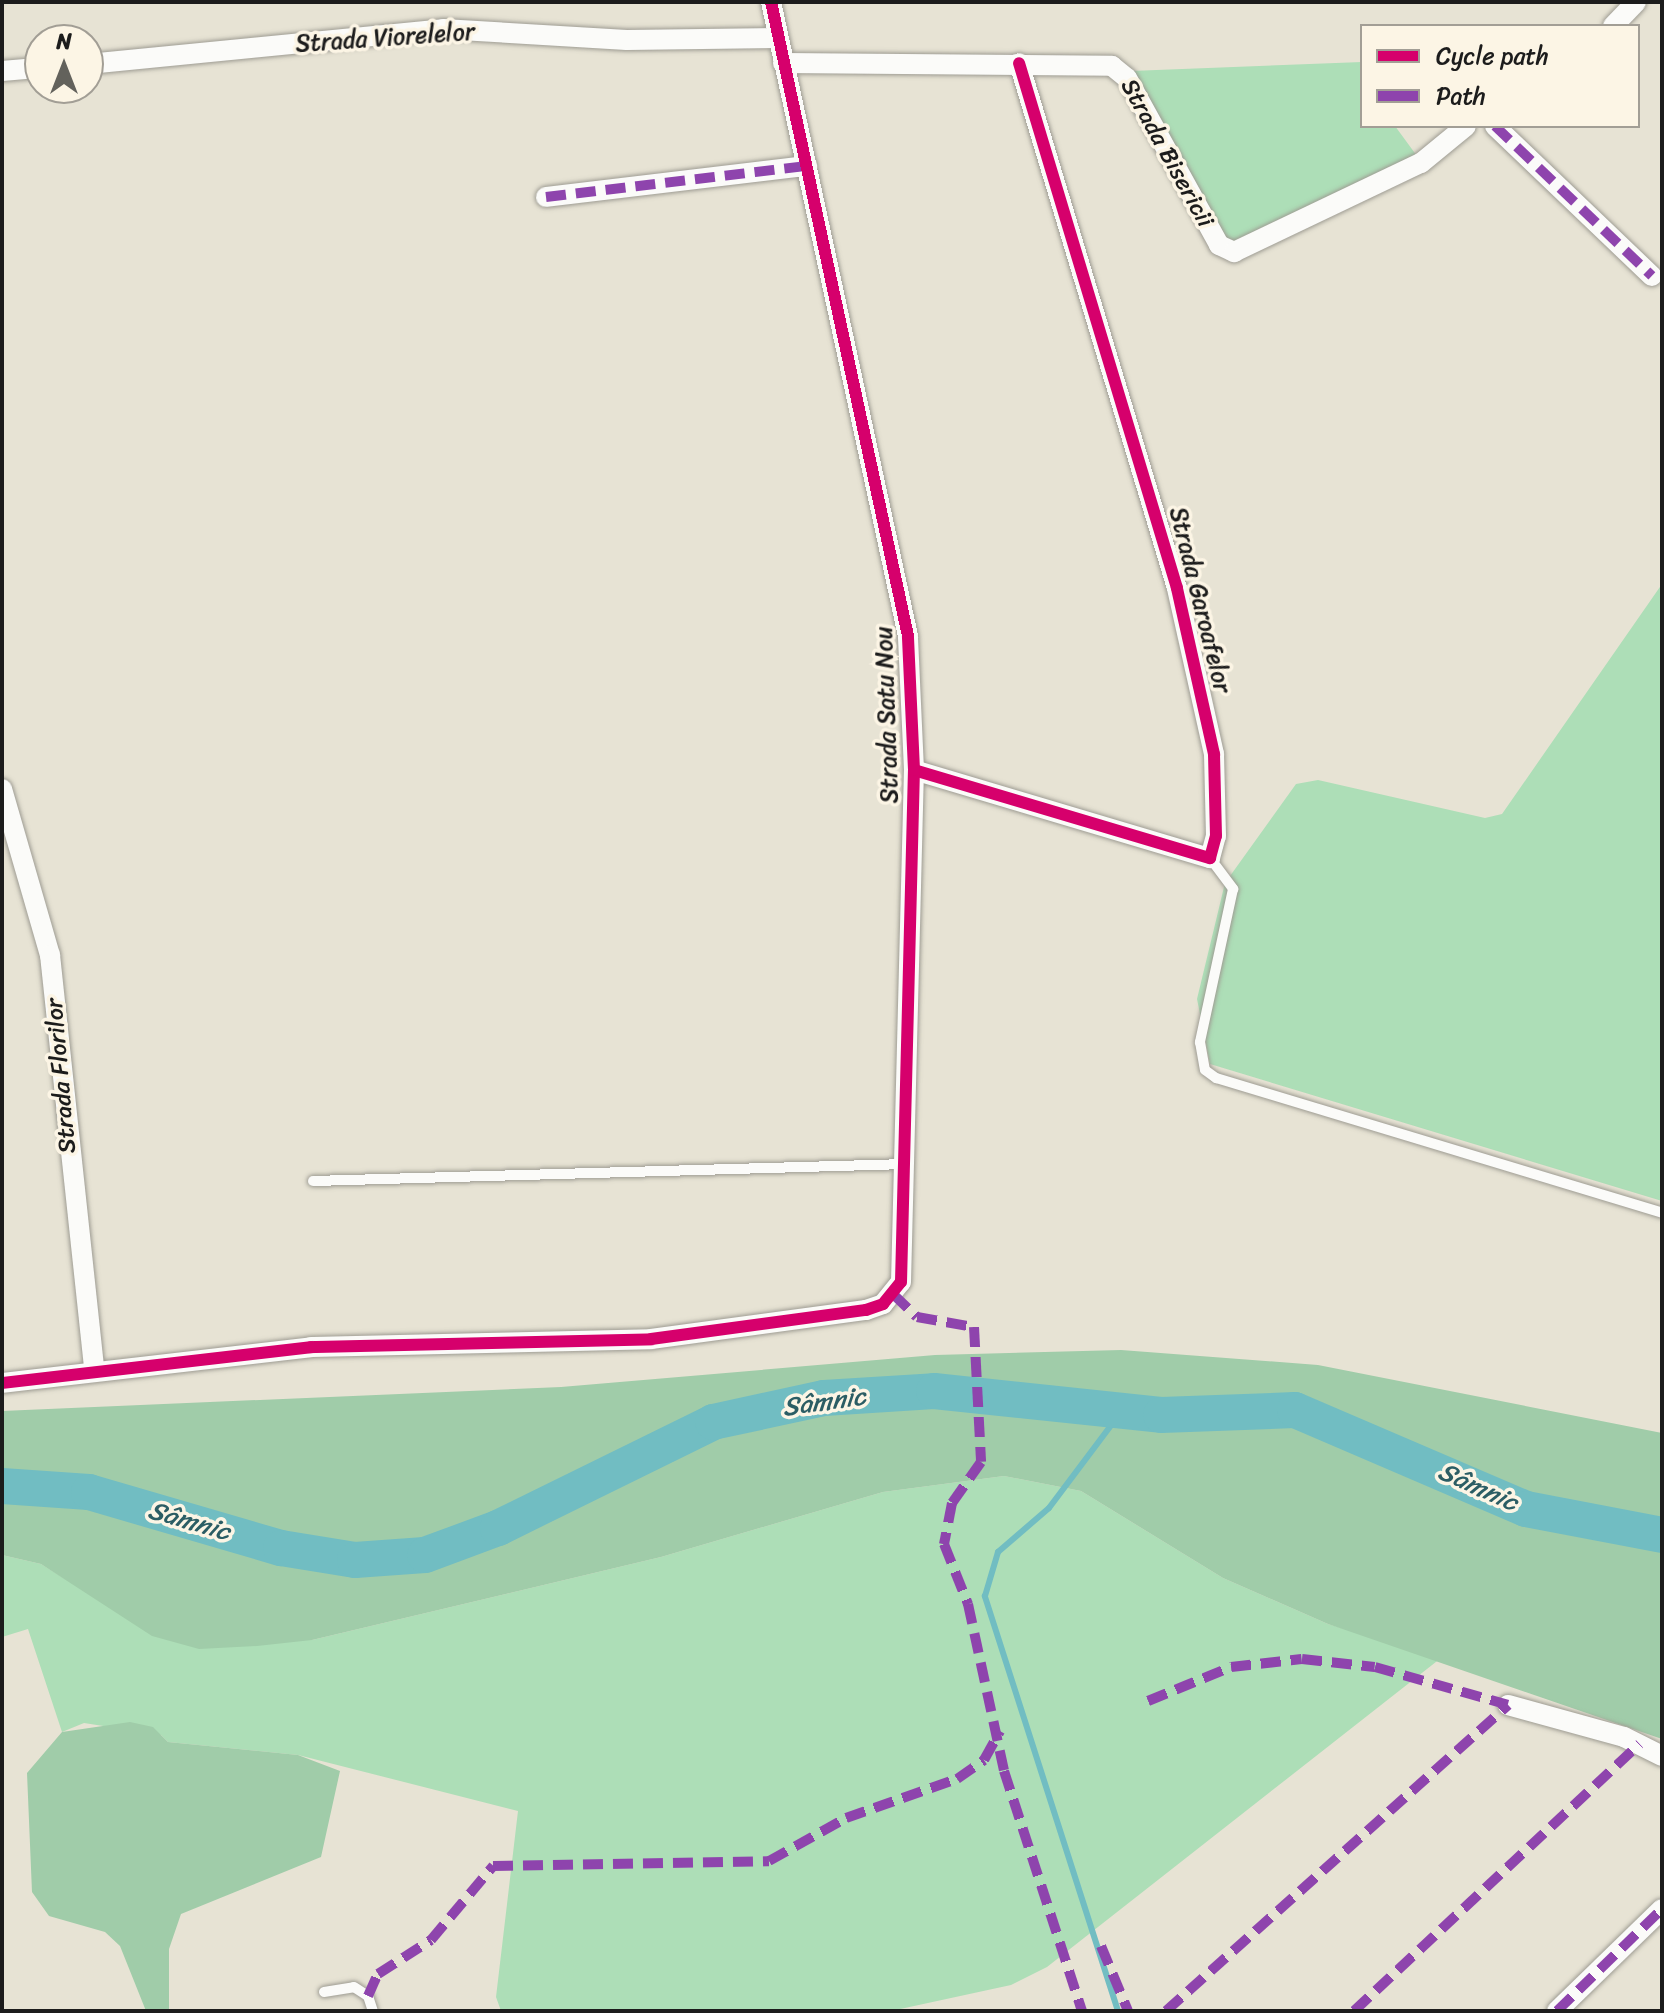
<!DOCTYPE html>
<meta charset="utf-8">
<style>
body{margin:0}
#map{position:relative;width:1664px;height:2013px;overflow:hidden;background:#e7e3d4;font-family:Sriracha,sans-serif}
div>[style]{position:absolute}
.green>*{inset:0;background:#addeb7}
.forest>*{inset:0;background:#a0cca9}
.stream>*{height:6px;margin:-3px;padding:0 3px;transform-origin:3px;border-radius:3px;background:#71bdc2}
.river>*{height:36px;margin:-18px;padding:0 18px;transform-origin:18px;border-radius:18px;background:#71bdc2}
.roads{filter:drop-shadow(0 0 2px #9e9c93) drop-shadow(0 0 2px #9e9c93)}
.lane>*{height:10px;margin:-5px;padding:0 5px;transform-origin:5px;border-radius:5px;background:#fbfbf9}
.street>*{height:20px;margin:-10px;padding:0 10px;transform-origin:10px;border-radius:10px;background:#fbfbf9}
.quiet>*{height:10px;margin-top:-5px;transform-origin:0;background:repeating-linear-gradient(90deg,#8e44ad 0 20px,transparent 0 30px)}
.cycleway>*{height:12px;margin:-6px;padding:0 6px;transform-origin:6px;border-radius:6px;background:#d6006c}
span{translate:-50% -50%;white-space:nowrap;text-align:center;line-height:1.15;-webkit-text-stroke:7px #fcf5e5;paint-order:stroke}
.street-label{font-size:24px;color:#1c1c1c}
.water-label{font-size:26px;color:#2b5d64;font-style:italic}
.frame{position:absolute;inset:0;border:4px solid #1c1c1c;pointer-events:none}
.legend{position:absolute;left:1360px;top:24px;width:280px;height:104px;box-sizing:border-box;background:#fcf5e5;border:2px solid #a29e95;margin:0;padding:10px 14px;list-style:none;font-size:24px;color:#1c1c1c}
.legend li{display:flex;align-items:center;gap:16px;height:40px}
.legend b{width:40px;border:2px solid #a29e95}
.north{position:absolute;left:24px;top:24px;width:80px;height:80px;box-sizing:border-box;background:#fcf5e5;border:2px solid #a29e95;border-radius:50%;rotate:0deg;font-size:22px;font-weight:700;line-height:32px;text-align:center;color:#1c1c1c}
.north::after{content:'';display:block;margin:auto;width:28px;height:36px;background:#63625c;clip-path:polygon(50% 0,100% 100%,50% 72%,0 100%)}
</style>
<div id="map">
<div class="green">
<div style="clip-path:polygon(1362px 62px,1362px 126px,1395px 126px,1417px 156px,1235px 243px,1225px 241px,1131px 71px)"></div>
<div style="clip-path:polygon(1662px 584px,1662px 1201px,1210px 1064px,1197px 999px,1225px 883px,1296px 784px,1318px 780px,1485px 818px,1502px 814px)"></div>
<div style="clip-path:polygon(1004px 1476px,1081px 1491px,1223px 1578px,1328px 1624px,1441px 1658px,1047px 1967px,1011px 1985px,891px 2011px,501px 2011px,496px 1997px,518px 1811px,298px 1755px,168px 1742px,161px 1735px,84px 1723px,62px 1732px,28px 1629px,2px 1637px,2px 1555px,41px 1564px,70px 1582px,312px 1640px,661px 1557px,883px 1492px)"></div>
</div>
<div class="forest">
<div style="clip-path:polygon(1121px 1350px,1318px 1365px,1662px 1433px,1662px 1739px,1328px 1624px,1223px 1578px,1081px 1491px,1004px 1476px,883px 1492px,661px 1557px,312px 1640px,257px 1646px,199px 1649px,152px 1636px,41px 1564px,2px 1555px,2px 1411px,561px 1387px,935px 1355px)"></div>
<div style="clip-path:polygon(130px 1722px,153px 1727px,168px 1742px,298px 1755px,340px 1771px,321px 1857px,181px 1914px,169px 1949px,169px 2011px,146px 2011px,120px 1946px,105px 1932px,49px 1916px,32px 1892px,27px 1773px,62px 1732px)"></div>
</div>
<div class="stream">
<div style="left:1118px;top:2011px;width:436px;rotate:-107.8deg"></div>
<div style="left:985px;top:1596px;width:46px;rotate:-73.5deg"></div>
<div style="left:998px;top:1552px;width:67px;rotate:-40.8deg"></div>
<div style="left:1049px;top:1508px;width:120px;rotate:-53.1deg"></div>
</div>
<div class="river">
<div style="left:2px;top:1486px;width:87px;rotate:3.9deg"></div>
<div style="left:89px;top:1492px;width:200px;rotate:16.3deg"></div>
<div style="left:281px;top:1548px;width:75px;rotate:9.2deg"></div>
<div style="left:355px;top:1560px;width:70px;rotate:-4.1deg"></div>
<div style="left:425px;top:1555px;width:78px;rotate:-20.3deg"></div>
<div style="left:498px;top:1528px;width:240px;rotate:-26.2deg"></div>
<div style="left:713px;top:1422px;width:114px;rotate:-12.2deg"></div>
<div style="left:824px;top:1398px;width:110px;rotate:-3.6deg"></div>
<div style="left:934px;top:1391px;width:228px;rotate:6deg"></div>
<div style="left:1161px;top:1415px;width:134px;rotate:-2.1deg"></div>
<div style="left:1295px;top:1410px;width:251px;rotate:23.2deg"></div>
<div style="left:1526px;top:1509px;width:138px;rotate:10.8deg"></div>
</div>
<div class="roads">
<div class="lane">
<div style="left:1210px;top:858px;width:39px;rotate:53deg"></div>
<div style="left:1233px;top:889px;width:157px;rotate:102.2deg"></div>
<div style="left:1200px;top:1042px;width:28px;rotate:80deg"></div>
<div style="left:1205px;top:1070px;width:14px;rotate:36deg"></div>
<div style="left:1216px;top:1078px;width:466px;rotate:16.8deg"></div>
<div style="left:313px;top:1181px;width:594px;rotate:-1.64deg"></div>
<div style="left:324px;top:1992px;width:30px;rotate:-9deg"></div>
<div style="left:354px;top:1987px;width:17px;rotate:33deg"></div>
<div style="left:368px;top:1996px;width:16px;rotate:72deg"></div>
</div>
<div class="street">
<div style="left:1613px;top:26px;width:33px;rotate:-46deg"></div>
<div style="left:783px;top:63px;width:329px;rotate:0.5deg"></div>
<div style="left:1112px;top:66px;width:19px;rotate:39deg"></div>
<div style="left:1127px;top:78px;width:191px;rotate:61.1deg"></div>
<div style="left:1219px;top:245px;width:17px;rotate:25deg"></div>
<div style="left:1234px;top:252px;width:207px;rotate:-25.5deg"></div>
<div style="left:1421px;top:163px;width:58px;rotate:-39.4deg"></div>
<div style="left:88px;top:64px;width:357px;rotate:-5.6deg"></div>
<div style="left:443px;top:29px;width:184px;rotate:3.4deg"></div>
<div style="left:627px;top:40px;width:151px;rotate:-0.8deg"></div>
<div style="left:2px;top:71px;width:38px;rotate:-5deg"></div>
<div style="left:1495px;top:126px;width:217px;rotate:43.7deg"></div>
<div style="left:546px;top:197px;width:263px;rotate:-6.8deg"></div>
<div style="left:914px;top:770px;width:309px;rotate:16.6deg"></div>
<div style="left:1210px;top:858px;width:23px;rotate:-75deg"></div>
<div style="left:1216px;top:836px;width:82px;rotate:-91.4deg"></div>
<div style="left:1214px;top:754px;width:170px;rotate:-102.6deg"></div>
<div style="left:1177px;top:588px;width:548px;rotate:-106.75deg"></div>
<div style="left:2px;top:789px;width:173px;rotate:73.9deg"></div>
<div style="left:50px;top:955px;width:416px;rotate:83.9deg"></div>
<div style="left:2px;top:1383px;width:311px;rotate:-6.6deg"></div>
<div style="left:311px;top:1347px;width:340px;rotate:-1.3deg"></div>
<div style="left:651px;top:1339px;width:217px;rotate:-7.7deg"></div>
<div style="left:866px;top:1310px;width:18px;rotate:-19deg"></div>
<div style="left:883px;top:1304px;width:28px;rotate:-51deg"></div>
<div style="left:901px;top:1282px;width:512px;rotate:-88.55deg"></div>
<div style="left:914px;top:770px;width:134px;rotate:-92.6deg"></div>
<div style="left:908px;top:636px;width:649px;rotate:-102.19deg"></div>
<div style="left:1508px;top:1705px;width:120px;rotate:15.4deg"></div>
<div style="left:1624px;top:1737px;width:42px;rotate:26.6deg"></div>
<div style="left:1557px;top:2011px;width:146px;rotate:-44.2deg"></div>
</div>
</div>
<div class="quiet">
<div style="left:1495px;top:126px;width:217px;rotate:43.7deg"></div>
<div style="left:546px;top:197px;width:263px;rotate:-6.8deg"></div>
<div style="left:893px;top:1294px;width:33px;rotate:44deg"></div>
<div style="left:917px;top:1317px;width:58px;rotate:10deg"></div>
<div style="left:974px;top:1327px;width:135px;rotate:87deg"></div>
<div style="left:981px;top:1462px;width:50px;rotate:125.3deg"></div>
<div style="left:952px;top:1503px;width:42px;rotate:101deg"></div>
<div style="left:944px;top:1544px;width:65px;rotate:68.2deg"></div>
<div style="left:968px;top:1604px;width:171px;rotate:77.8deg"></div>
<div style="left:1004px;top:1771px;width:252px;rotate:72deg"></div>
<div style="left:1148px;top:1701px;width:90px;rotate:-22.3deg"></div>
<div style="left:1231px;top:1667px;width:71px;rotate:-6.4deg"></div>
<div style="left:1302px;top:1659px;width:73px;rotate:6.3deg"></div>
<div style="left:1375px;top:1667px;width:138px;rotate:15.9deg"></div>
<div style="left:1101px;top:1946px;width:70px;rotate:67.4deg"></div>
<div style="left:368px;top:1996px;width:24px;rotate:-66deg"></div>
<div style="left:378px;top:1974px;width:63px;rotate:-32.7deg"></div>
<div style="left:431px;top:1940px;width:97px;rotate:-50deg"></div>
<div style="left:493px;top:1866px;width:276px;rotate:-1deg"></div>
<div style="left:769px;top:1861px;width:88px;rotate:-29.2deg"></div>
<div style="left:846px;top:1818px;width:118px;rotate:-19.4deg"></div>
<div style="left:957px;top:1779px;width:33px;rotate:-35deg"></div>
<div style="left:984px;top:1760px;width:33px;rotate:-61deg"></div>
<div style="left:1166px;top:2011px;width:459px;rotate:-41.8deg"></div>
<div style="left:1354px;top:2011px;width:391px;rotate:-43.1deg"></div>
<div style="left:1557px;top:2011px;width:146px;rotate:-44.2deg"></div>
</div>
<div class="cycleway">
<div style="left:914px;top:770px;width:309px;rotate:16.6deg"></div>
<div style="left:1210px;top:858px;width:23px;rotate:-75deg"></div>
<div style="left:1216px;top:836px;width:82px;rotate:-91.4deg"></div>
<div style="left:1214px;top:754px;width:170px;rotate:-102.6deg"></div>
<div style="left:1177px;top:588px;width:548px;rotate:-106.75deg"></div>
<div style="left:2px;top:1383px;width:311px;rotate:-6.6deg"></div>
<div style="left:311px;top:1347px;width:340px;rotate:-1.3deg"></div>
<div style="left:651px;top:1339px;width:217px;rotate:-7.7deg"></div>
<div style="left:866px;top:1310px;width:18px;rotate:-19deg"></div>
<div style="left:883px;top:1304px;width:28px;rotate:-51deg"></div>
<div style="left:901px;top:1282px;width:512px;rotate:-88.55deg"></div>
<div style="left:914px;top:770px;width:134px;rotate:-92.6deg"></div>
<div style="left:908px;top:636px;width:649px;rotate:-102.19deg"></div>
</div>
<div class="street-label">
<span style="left:385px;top:38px;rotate:-4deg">Strada Viorelelor</span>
<span style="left:1167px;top:153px;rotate:61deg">Strada Bisericii</span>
<span style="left:1200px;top:600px;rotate:76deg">Strada Garoafelor</span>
<span style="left:887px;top:715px;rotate:-92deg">Strada Satu Nou</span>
<span style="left:61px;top:1076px;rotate:-95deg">Strada Florilor</span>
</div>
<div class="water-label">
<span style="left:824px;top:1402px;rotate:-8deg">Sâmnic</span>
<span style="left:1478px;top:1487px;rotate:24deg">Sâmnic</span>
<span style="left:189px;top:1521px;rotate:16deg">Sâmnic</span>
</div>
<div class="frame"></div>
<ul class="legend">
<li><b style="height:10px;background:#d6006c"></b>Cycle path</li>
<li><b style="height:10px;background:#8e44ad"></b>Path</li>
</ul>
<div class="north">N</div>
</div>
